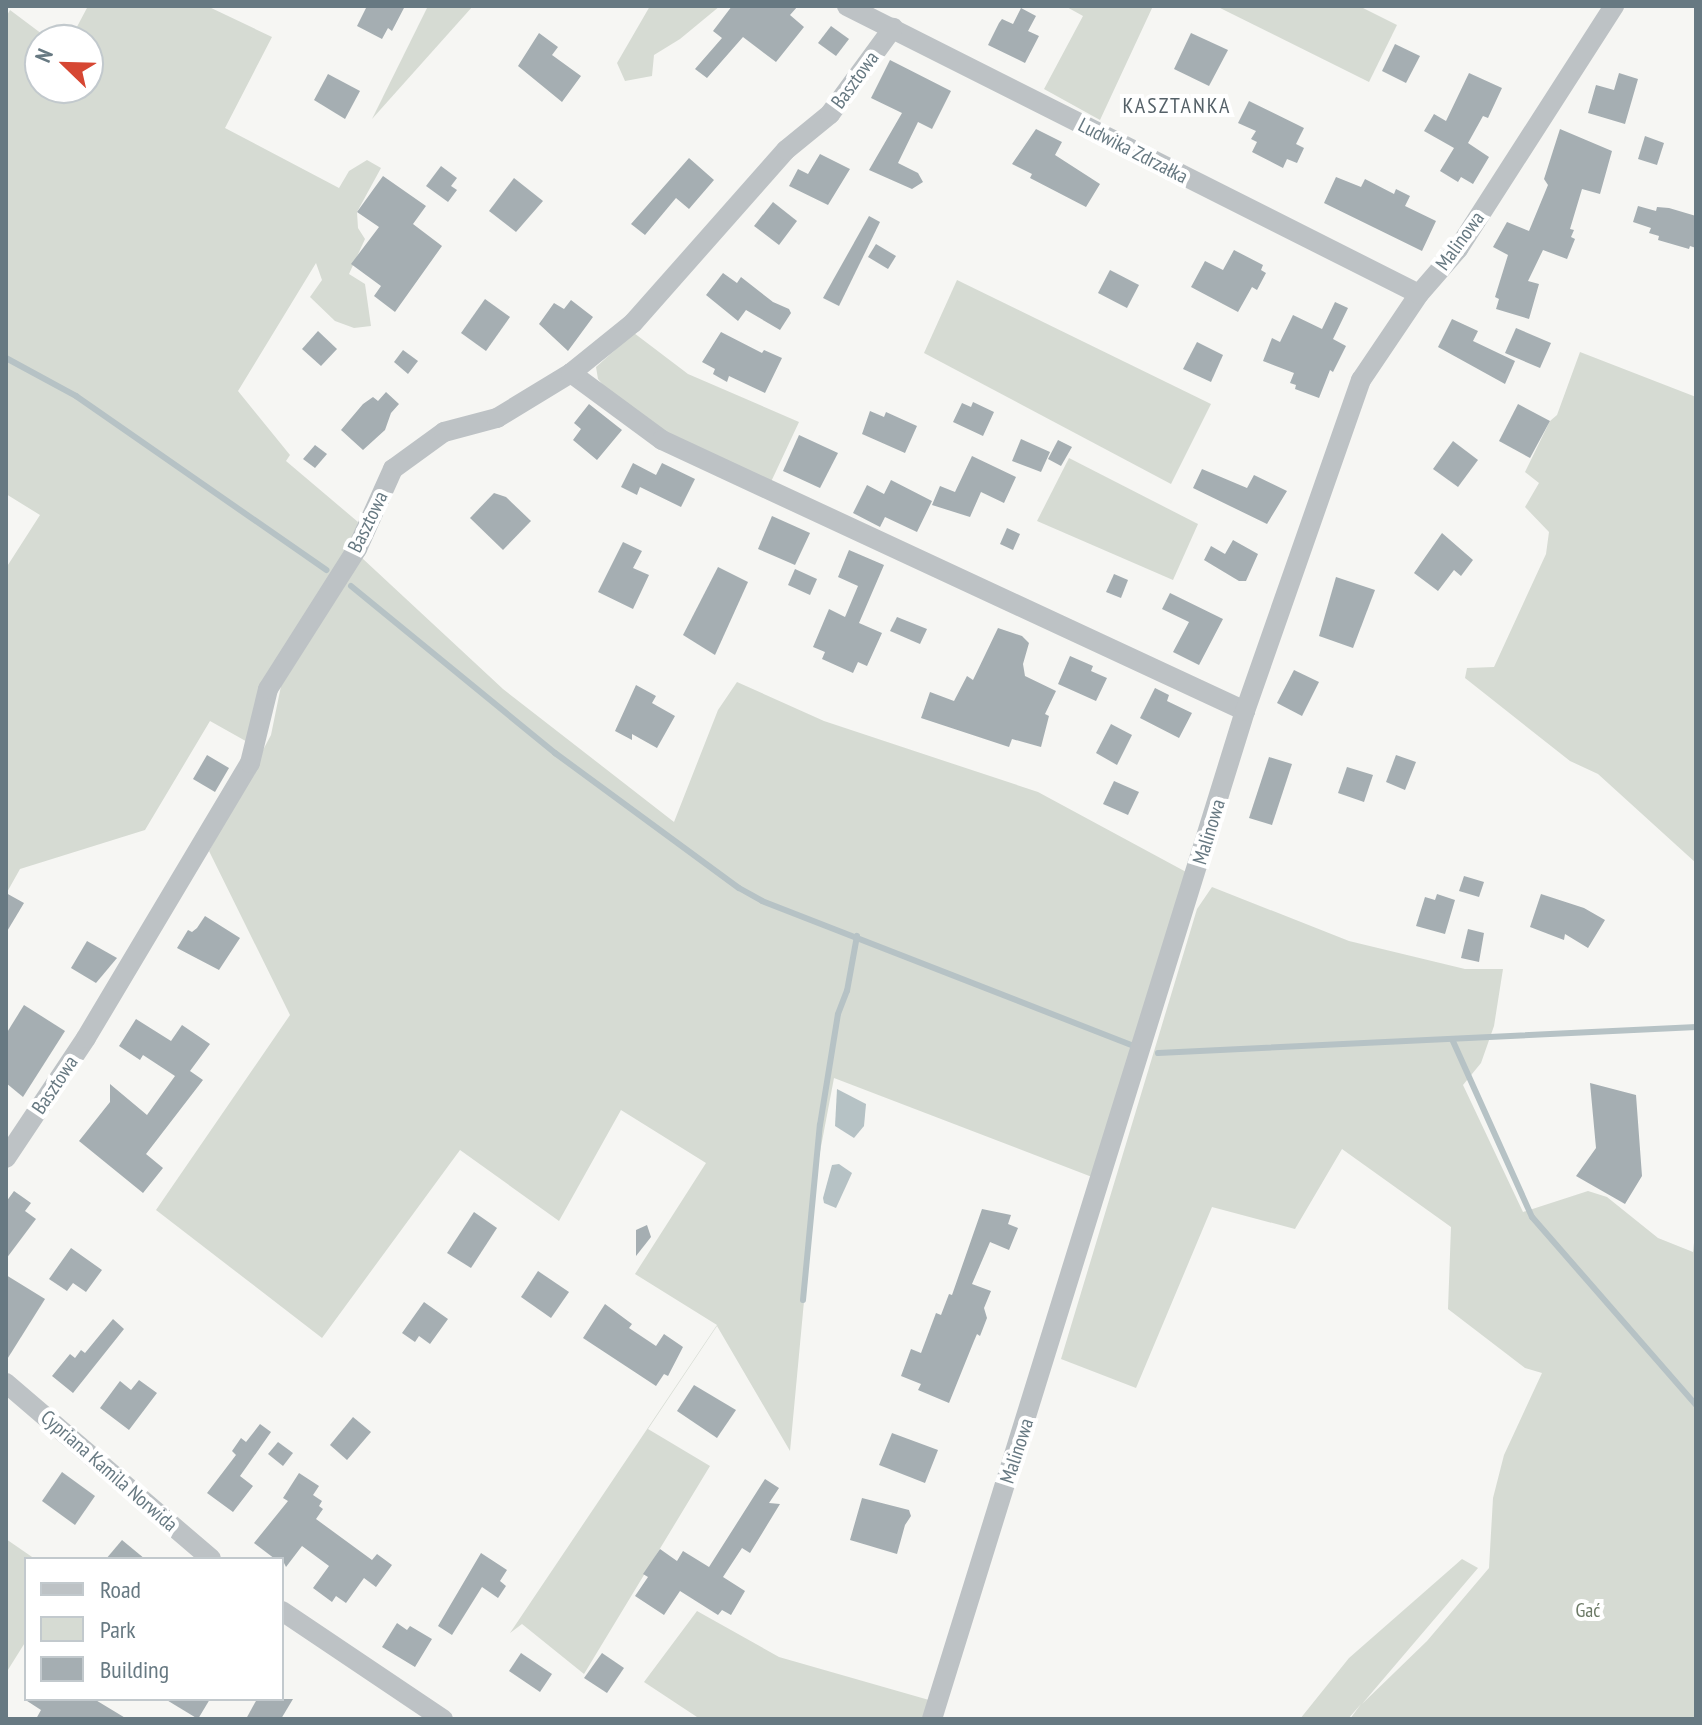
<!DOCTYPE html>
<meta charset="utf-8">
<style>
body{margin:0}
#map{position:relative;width:1702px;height:1725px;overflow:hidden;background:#f6f6f3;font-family:"PT Sans Narrow",sans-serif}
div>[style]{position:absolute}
.green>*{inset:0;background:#d6dbd3}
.water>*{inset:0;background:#b6c2c5}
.stream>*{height:6px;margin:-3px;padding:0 3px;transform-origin:3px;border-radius:3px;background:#b6c2c5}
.building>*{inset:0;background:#a5aeb2}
.minor>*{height:20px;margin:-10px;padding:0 10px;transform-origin:10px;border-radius:10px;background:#bdc2c5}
span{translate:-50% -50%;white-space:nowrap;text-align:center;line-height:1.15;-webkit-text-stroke:8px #fff;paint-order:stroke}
.street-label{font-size:20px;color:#677982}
.park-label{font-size:20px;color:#6c7a66}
.neighbourhood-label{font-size:22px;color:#556168;letter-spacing:2px}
.frame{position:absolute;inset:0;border:8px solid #677982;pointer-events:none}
.legend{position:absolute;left:24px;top:1557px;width:260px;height:144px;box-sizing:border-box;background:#fff;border:2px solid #c2c9cd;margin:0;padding:10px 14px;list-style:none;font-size:24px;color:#677982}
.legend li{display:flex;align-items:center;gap:16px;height:40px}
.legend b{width:40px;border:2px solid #c2c9cd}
.north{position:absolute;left:24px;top:24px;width:80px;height:80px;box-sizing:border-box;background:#fff;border:2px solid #c2c9cd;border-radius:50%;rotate:293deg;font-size:22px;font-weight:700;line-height:32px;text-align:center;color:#677982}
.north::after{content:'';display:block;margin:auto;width:28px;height:36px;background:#d64733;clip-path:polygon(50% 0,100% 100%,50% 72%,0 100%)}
</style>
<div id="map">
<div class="green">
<div style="clip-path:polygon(88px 6px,207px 6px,272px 37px,225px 128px,339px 188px,349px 171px,367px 160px,381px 168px,357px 212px,358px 228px,365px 239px,349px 274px,365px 284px,371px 326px,354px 328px,335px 321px,310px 297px,322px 280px,316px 263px,238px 391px,290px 455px,286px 461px,358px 522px,350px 546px,251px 744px,210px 721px,145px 830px,20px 869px,6px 894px,6px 568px,40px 515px,6px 494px,6px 17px,10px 10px,50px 40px,40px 40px,40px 88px,88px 88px,88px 40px,70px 40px)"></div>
<div style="clip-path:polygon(428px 6px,473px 6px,372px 119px)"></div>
<div style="clip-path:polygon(650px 6px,720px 6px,680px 39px,654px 55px,652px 76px,625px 81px,617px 63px)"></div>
<div style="clip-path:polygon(1065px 6px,1153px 6px,1100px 120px,1044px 89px,1083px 16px)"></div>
<div style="clip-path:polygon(1216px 6px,1359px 6px,1397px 25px,1369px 82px)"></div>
<div style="clip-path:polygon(957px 280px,1211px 404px,1171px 484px,924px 353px)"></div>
<div style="clip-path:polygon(634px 333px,688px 374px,799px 422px,770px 484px,674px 438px,610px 393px,598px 379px,596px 367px)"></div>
<div style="clip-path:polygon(1580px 352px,1696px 397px,1696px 863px,1598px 774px,1570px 761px,1465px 678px,1467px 668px,1494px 667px,1546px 554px,1549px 532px,1525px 507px,1539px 483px,1525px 472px,1550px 421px,1557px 415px)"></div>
<div style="clip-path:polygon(1069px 458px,1198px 524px,1173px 580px,1037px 521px)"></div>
<div style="clip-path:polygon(362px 558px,503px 689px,674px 822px,718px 710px,737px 682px,824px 721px,1038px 792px,1188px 873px,1092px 1177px,834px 1078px,816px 1173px,790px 1451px,717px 1326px,648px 1429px,710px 1466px,584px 1674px,522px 1624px,510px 1633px,717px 1325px,635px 1274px,706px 1163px,621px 1110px,559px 1221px,460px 1150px,322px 1338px,156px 1210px,290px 1015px,209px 851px,271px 735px,281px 686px)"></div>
<div style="clip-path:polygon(1212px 887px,1349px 941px,1465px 969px,1503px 969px,1494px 1026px,1481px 1063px,1463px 1085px,1523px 1212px,1588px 1191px,1607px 1197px,1658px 1238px,1693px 1252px,1696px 1224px,1696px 1719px,1350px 1719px,1361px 1704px,1348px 1719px,1300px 1719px,1349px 1658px,1462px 1559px,1478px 1568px,1362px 1704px,1427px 1641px,1489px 1568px,1493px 1498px,1504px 1455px,1542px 1373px,1525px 1368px,1448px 1309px,1451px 1227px,1342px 1149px,1295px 1229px,1212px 1207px,1136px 1388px,1061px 1359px,1197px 909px)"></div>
<div style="clip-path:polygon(6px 1539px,35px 1559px,26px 1559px,26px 1641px,6px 1673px)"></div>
<div style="clip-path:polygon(697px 1611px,779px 1657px,929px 1700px,923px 1719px,700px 1719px,644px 1682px)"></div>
</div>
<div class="water">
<div style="clip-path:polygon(837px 1089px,866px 1104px,864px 1126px,854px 1138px,835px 1126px)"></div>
<div style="clip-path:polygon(839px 1164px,852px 1173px,836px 1208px,824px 1203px,823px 1198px,832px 1165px)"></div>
</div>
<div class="stream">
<div style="left:6px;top:358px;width:80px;rotate:28.5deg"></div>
<div style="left:76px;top:396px;width:305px;rotate:34.8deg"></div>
<div style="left:351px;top:586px;width:264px;rotate:39.3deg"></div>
<div style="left:555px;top:753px;width:228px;rotate:36.3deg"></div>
<div style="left:739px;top:888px;width:26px;rotate:29deg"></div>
<div style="left:762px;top:901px;width:397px;rotate:21.3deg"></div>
<div style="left:1452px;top:1039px;width:195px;rotate:65.8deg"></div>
<div style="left:1532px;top:1217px;width:249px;rotate:48.9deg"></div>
<div style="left:1158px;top:1053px;width:539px;rotate:-2.77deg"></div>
<div style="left:803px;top:1300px;width:176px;rotate:-84.5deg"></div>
<div style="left:820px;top:1125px;width:112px;rotate:-80.8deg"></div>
<div style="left:838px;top:1014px;width:25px;rotate:-69deg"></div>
<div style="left:847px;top:991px;width:56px;rotate:-79.7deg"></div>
</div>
<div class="building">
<div style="clip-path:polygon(367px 6px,405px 6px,392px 31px,388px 28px,382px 39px,357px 26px)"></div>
<div style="clip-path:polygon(732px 6px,798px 6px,790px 15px,804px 27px,776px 62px,743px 37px,707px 78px,695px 69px,722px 38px,713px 31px)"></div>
<div style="clip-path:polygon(1021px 8px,1036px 16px,1028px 31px,1039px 36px,1025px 63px,988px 45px,999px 23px,1002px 19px,1013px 24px)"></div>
<div style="clip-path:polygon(831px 26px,849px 39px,836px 56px,818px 43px)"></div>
<div style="clip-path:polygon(539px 33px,558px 47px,552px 55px,581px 76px,562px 102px,518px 66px)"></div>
<div style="clip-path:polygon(1191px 33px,1228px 50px,1209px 86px,1174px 69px)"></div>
<div style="clip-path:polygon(1395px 44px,1420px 56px,1406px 83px,1382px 71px)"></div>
<div style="clip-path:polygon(890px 60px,951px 91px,932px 129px,918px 122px,898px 163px,918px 173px,923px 182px,912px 189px,869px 170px,902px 113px,871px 98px)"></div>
<div style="clip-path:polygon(1469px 73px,1502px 88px,1488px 118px,1483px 116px,1468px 143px,1489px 157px,1473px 184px,1461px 177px,1458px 182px,1440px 171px,1454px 148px,1424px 131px,1434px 114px,1446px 121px)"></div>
<div style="clip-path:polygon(1619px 73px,1638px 79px,1625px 124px,1588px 113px,1596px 85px,1614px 90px)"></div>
<div style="clip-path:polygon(328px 74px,360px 91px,345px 119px,314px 100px)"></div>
<div style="clip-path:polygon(1249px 101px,1304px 128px,1296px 144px,1304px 148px,1297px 163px,1287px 159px,1283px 168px,1252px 152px,1257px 142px,1251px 139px,1256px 131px,1238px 123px)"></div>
<div style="clip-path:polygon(1036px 129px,1062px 142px,1055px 155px,1100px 184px,1086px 207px,1030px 178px,1032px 174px,1012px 164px)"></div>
<div style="clip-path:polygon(1560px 129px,1612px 151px,1600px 194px,1582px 189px,1570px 229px,1574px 230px,1571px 237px,1575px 239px,1567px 259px,1543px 250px,1528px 281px,1539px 284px,1529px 319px,1496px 309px,1499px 299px,1495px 297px,1508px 255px,1493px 247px,1507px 222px,1529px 231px,1548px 185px,1544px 179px)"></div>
<div style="clip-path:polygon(1645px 136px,1664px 143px,1657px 165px,1638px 159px)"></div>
<div style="clip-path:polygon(820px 154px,850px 169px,828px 205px,789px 186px,798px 169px,808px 174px)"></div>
<div style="clip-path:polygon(689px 158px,714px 180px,689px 209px,676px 198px,645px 235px,631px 224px)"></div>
<div style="clip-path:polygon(441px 166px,457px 178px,451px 186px,457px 190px,448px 202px,426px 186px)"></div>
<div style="clip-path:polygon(383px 176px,426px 206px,413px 224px,442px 246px,395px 312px,374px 296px,381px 286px,351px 264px,379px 227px,357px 212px)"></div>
<div style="clip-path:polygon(1336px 177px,1361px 187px,1365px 179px,1394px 194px,1396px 189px,1410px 196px,1405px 206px,1436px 221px,1422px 251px,1324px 203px)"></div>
<div style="clip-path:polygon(514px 178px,543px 201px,516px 232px,489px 211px)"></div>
<div style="clip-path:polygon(773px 202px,797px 221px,779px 245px,754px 226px)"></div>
<div style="clip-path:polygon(1638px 206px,1656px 211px,1657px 207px,1669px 208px,1696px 216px,1696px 248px,1690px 246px,1689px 249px,1658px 240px,1659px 236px,1649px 233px,1651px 228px,1633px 222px)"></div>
<div style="clip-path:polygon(869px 216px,880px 222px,839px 306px,823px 298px)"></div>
<div style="clip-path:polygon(876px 244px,896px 256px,888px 269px,868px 257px)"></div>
<div style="clip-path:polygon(1234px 250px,1263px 265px,1261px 270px,1266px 273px,1257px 290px,1252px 287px,1238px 312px,1191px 287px,1205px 261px,1223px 270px)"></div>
<div style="clip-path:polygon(1110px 270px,1139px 285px,1127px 308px,1098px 293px)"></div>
<div style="clip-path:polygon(723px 273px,737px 283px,741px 277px,773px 302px,789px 309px,791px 313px,780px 330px,746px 310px,738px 321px,706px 295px)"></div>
<div style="clip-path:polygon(485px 299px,510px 317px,486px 351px,461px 333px)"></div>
<div style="clip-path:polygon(571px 300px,593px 317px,568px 351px,539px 324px,554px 303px,564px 309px)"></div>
<div style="clip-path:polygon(1335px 302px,1348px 308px,1333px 339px,1346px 346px,1333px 372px,1330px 370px,1319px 398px,1295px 389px,1296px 385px,1290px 383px,1294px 373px,1263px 361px,1272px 338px,1280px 342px,1293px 315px,1322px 329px)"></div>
<div style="clip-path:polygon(1452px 319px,1478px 331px,1473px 341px,1515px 361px,1505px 384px,1438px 347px)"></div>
<div style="clip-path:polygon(1516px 328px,1551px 343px,1540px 368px,1505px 353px)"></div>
<div style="clip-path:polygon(318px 331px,337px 349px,321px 366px,302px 349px)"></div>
<div style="clip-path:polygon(721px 332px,762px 353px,764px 350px,782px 358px,765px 393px,729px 376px,727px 382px,713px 374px,715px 369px,702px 362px)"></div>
<div style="clip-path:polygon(1197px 342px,1223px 355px,1211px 382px,1183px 369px)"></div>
<div style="clip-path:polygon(403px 350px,418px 361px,408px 374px,394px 362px)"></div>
<div style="clip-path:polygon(386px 392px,399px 404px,391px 413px,385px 430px,363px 450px,341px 430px,363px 404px,373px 397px,378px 401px)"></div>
<div style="clip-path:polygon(973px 402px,994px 412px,983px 436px,953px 422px,962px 403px,971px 407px)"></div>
<div style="clip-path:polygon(589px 404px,622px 430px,597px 460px,573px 440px,581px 429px,574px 423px)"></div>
<div style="clip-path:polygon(1518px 404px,1550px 421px,1530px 458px,1499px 441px)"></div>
<div style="clip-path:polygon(870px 411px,884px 417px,886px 412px,917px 426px,905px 453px,862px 434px)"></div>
<div style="clip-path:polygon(799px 435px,838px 453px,820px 488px,783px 471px)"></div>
<div style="clip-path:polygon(1021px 439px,1050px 452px,1041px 472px,1012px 461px)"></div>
<div style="clip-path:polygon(1058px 440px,1072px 447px,1061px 466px,1048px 459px)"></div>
<div style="clip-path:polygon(1453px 441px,1478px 460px,1458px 487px,1433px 469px)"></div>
<div style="clip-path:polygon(315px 445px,327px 454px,315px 468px,303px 459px)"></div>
<div style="clip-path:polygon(972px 456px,1016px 477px,1004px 503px,981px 492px,970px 517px,932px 505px,940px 486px,955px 492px)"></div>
<div style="clip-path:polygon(633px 463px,656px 475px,662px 463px,695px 479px,681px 507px,640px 487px,637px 495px,621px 487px)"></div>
<div style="clip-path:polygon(1202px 469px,1247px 488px,1254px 475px,1287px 491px,1267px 524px,1193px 488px)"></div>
<div style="clip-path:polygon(891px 480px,932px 501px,917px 532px,885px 517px,880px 527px,853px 513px,867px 485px,884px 494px)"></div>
<div style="clip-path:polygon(494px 493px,506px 497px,531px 521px,503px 550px,470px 518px)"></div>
<div style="clip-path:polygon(772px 516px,810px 533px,795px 565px,758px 549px)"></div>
<div style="clip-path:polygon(1007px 528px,1020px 534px,1013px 550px,1000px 544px)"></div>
<div style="clip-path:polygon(1442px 533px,1473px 560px,1461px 576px,1454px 570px,1438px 591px,1414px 573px)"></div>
<div style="clip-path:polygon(1233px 540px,1258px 554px,1246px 581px,1239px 581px,1204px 560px,1211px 546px,1225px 554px)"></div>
<div style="clip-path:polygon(623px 542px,642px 551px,633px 568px,649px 575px,633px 609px,598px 592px)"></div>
<div style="clip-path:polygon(849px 550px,884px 565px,859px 623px,882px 633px,867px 666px,858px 662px,853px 673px,822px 659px,825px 652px,813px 647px,829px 609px,845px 617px,858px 586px,838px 577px)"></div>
<div style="clip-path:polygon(718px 567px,748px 582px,715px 655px,683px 635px)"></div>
<div style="clip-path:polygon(795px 569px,817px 579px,810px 595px,788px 585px)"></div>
<div style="clip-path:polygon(1114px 574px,1128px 580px,1121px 598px,1106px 592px)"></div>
<div style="clip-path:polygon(1336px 577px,1375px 590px,1353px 648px,1319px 636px)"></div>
<div style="clip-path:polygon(1170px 593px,1223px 619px,1199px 665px,1173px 652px,1189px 622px,1162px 609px)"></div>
<div style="clip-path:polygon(897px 617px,927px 629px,920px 644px,890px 631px)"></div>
<div style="clip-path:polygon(998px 628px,1022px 636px,1029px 643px,1023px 664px,1025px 676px,1056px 691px,1045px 714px,1049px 716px,1041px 747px,1012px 739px,1009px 747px,921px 718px,930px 692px,954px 701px,967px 676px,973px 680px)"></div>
<div style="clip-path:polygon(1070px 656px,1093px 666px,1091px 671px,1107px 678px,1096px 701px,1058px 684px)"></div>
<div style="clip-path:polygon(1294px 670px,1319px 682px,1302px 716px,1277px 703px)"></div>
<div style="clip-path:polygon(636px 685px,656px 696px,652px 703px,675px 716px,657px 748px,632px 734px,632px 740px,615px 731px)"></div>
<div style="clip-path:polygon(1155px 688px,1169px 695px,1167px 701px,1192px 713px,1179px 738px,1140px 718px)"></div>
<div style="clip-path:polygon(1111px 724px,1132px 735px,1117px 765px,1096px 753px)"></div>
<div style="clip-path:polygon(207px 755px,229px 768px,215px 792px,193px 779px)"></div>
<div style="clip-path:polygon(1396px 755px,1416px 762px,1405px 790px,1386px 782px)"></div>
<div style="clip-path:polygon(1269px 757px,1292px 764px,1272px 825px,1249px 818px)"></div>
<div style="clip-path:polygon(1347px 767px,1373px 775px,1364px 802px,1338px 793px)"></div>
<div style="clip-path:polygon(1114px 781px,1139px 792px,1128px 815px,1103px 804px)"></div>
<div style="clip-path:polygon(1464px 876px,1484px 882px,1479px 897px,1459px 891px)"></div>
<div style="clip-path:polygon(6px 893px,24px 903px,6px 933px)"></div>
<div style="clip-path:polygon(1437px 894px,1455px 900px,1445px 934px,1416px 926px,1425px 897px,1435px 900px)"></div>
<div style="clip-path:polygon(1541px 894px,1584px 908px,1605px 920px,1588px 948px,1565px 934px,1564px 940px,1530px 927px)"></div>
<div style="clip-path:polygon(205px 916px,240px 938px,219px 970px,177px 948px,188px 930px,192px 932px,197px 928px)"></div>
<div style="clip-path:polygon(1468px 929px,1484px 933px,1479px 962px,1461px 958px)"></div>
<div style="clip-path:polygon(87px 941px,117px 958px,96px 983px,71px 968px)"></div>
<div style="clip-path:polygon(24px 1005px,65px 1031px,23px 1097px,6px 1083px,6px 1034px)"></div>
<div style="clip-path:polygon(136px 1019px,171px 1041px,182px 1025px,210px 1044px,190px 1071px,203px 1080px,146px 1154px,163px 1168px,143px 1193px,79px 1141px,110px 1102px,110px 1084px,147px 1115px,175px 1076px,143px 1055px,140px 1060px,119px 1046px)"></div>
<div style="clip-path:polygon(1590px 1083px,1636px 1095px,1642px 1176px,1625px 1204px,1576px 1176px,1596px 1148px)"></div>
<div style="clip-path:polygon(14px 1191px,31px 1203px,25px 1211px,36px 1219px,6px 1259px,6px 1202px)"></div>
<div style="clip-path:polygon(982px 1209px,1011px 1215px,1008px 1224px,1018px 1228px,1009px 1250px,990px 1242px,972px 1284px,991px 1291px,984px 1308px,987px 1318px,980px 1336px,977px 1334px,974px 1341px,949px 1403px,918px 1390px,921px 1384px,901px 1376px,911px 1349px,921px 1353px,936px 1313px,941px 1315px,949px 1294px,952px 1295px)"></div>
<div style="clip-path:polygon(474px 1212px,497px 1228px,471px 1268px,447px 1253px)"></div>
<div style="clip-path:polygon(647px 1225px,651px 1237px,636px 1256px,636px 1230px)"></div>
<div style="clip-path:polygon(71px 1248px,102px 1270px,86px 1292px,73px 1283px,67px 1291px,49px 1279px)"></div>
<div style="clip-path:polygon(538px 1271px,569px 1292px,551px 1318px,521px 1297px)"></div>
<div style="clip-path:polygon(6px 1275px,45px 1299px,6px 1361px)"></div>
<div style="clip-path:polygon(424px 1302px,448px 1319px,430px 1344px,419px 1336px,415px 1342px,402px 1333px)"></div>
<div style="clip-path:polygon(605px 1304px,632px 1324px,629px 1328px,656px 1346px,664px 1334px,683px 1347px,668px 1376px,664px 1374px,656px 1386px,583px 1338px)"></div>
<div style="clip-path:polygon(113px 1319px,124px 1329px,73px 1393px,52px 1376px,70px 1354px,75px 1358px,81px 1350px,85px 1353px)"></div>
<div style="clip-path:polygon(139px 1380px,157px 1393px,129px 1430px,100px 1408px,120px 1381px,131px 1390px)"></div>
<div style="clip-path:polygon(694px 1385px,736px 1410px,717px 1438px,677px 1411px)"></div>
<div style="clip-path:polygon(353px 1417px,371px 1432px,347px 1460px,330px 1445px)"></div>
<div style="clip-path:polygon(260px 1424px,271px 1432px,240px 1476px,253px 1486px,233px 1512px,207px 1493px,236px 1455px,232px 1451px,241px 1438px,246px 1442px)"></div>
<div style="clip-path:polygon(892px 1433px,938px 1450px,925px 1483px,879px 1465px)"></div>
<div style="clip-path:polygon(278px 1442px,293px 1453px,283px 1466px,268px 1454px)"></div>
<div style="clip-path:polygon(62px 1472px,95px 1496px,75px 1525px,42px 1501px)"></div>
<div style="clip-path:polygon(299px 1473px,319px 1486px,313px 1495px,322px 1501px,319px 1506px,323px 1509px,316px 1519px,372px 1560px,377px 1554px,392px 1565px,376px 1587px,364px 1578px,346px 1603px,336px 1596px,332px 1602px,313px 1588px,329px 1566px,302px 1546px,286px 1567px,282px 1559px,275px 1559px,254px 1543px,288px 1501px,283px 1498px)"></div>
<div style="clip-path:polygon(765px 1479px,779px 1488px,769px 1503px,780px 1504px,750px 1553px,742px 1548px,723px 1577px,745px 1591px,731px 1615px,722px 1610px,718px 1615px,680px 1591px,664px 1615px,635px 1596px,648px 1577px,643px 1574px,660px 1549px,677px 1561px,683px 1551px,709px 1567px)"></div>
<div style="clip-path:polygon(862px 1498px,909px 1510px,911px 1516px,905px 1525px,897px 1554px,850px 1540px)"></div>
<div style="clip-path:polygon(122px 1540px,145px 1559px,106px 1559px)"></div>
<div style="clip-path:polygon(481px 1553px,507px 1570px,500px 1581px,506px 1586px,498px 1598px,482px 1587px,452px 1635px,438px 1626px)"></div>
<div style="clip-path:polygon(397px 1623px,407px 1630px,410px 1626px,432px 1639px,415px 1667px,382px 1647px)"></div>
<div style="clip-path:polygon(521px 1653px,552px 1674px,540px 1692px,509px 1671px)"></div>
<div style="clip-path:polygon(602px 1653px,624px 1668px,607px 1693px,584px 1678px)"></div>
<div style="clip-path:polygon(24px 1699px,94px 1699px,127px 1719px,36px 1719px,41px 1710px)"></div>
<div style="clip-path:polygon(165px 1699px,210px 1699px,198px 1719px)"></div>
<div style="clip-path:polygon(257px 1699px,293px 1699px,281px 1719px,246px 1719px)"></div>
</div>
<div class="minor">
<div style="left:847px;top:6px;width:640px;rotate:26.73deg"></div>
<div style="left:571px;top:373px;width:113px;rotate:36.4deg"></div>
<div style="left:662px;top:440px;width:643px;rotate:24.93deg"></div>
<div style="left:6px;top:1158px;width:144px;rotate:-56.3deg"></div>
<div style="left:86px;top:1038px;width:320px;rotate:-59.2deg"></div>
<div style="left:250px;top:763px;width:76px;rotate:-76.3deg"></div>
<div style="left:268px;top:689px;width:166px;rotate:-57.6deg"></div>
<div style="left:357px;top:549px;width:88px;rotate:-65.8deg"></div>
<div style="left:393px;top:469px;width:63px;rotate:-36deg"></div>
<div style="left:444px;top:432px;width:55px;rotate:-14.8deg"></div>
<div style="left:497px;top:418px;width:87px;rotate:-31.3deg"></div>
<div style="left:571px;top:373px;width:80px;rotate:-38.9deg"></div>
<div style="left:633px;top:323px;width:231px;rotate:-48.5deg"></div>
<div style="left:786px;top:150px;width:57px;rotate:-39.3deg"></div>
<div style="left:830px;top:114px;width:107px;rotate:-53.8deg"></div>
<div style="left:6px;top:1383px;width:270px;rotate:40.6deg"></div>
<div style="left:282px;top:1611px;width:194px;rotate:33.9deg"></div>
<div style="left:932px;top:1719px;width:1055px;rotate:-72.75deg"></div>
<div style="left:1245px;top:711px;width:351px;rotate:-70.7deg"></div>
<div style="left:1361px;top:380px;width:104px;rotate:-56deg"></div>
<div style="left:1419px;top:294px;width:60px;rotate:-49.1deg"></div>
<div style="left:1458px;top:249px;width:289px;rotate:-57.3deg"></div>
</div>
<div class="street-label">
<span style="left:855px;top:80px;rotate:-54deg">Basztowa</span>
<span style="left:1133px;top:151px;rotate:27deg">Ludwika Zdrzałka</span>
<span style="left:1460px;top:241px;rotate:-54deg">Malinowa</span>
<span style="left:368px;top:522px;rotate:-64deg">Basztowa</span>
<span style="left:1209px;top:832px;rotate:-73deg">Malinowa</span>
<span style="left:55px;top:1085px;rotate:-56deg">Basztowa</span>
<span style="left:1017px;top:1451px;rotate:-72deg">Malinowa</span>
<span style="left:109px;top:1471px;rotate:41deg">Cypriana Kamila Norwida</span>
</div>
<div class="park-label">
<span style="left:1588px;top:1610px">Gać</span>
</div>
<div class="neighbourhood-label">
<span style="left:1177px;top:106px">KASZTANKA</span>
</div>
<div class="frame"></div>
<ul class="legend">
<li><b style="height:10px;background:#bdc2c5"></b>Road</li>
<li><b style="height:22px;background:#d6dbd3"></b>Park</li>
<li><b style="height:22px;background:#a5aeb2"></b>Building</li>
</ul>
<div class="north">N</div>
</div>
